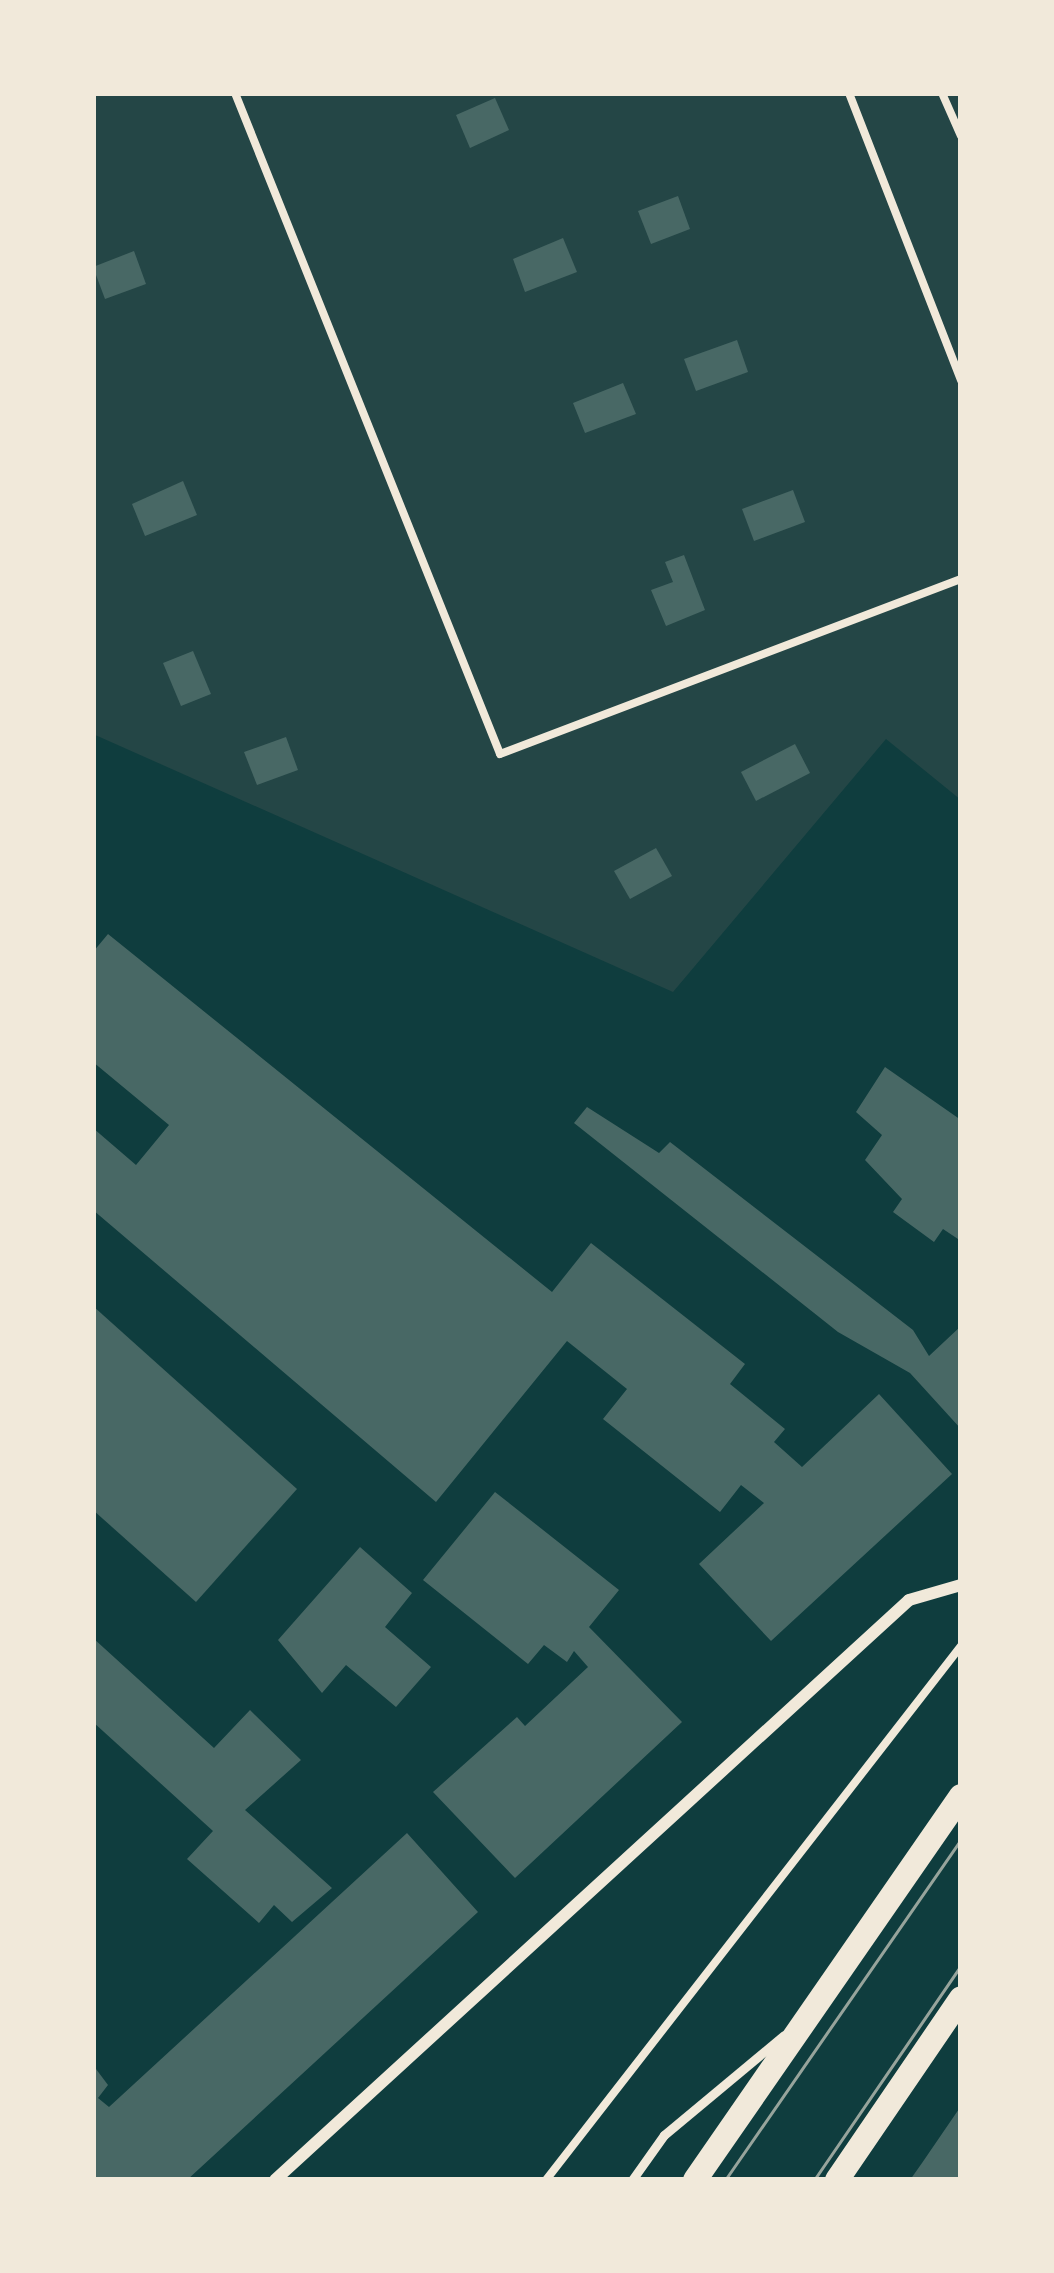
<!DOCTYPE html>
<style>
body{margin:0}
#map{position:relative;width:1054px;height:2273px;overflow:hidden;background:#0f3d3e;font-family:Arial,sans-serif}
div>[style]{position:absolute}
.green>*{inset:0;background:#244646}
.building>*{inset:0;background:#486865}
.path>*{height:8px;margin:-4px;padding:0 4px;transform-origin:4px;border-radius:4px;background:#f1e9da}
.service>*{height:9px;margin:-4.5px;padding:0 4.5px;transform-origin:4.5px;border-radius:4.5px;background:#f1e9da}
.minor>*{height:12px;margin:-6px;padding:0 6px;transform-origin:6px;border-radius:6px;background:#f1e9da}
.secondary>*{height:24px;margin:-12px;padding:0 12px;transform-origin:12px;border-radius:12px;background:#f1e9da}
.tram>*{height:3px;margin:-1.5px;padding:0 1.5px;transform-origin:1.5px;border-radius:1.5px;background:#97a49c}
span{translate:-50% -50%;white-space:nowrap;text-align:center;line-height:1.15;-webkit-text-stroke:10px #f1e9da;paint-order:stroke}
.frame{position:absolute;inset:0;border:96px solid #f1e9da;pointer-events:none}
</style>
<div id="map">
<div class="green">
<div style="clip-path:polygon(93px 93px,961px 93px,961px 800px,886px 739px,673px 992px,93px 734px)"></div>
</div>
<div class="building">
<div style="clip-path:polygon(495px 98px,509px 130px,470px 148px,456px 115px)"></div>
<div style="clip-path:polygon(678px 196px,690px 229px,651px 244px,638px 211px)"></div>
<div style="clip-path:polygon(563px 238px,577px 272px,525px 292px,513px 259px)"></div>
<div style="clip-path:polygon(134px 251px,146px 284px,105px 299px,93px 267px)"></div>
<div style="clip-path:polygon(737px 340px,748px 372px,696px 391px,684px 359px)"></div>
<div style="clip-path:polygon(623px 383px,636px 414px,585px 433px,573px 403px)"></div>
<div style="clip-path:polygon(183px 481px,197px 515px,145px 536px,132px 504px)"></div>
<div style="clip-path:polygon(793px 490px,805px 522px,754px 541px,742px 509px)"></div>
<div style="clip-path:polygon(684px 555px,705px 610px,666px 626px,651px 590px,673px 582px,665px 562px)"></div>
<div style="clip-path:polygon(193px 651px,211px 694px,181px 706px,163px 663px)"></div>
<div style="clip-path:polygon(286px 737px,298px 770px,257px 785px,244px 752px)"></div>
<div style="clip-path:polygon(795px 744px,810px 773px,756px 801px,741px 772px)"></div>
<div style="clip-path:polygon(656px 848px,672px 876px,630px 899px,614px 871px)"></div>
<div style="clip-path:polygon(108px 934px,552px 1292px,591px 1243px,745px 1364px,730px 1384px,785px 1429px,774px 1442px,802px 1467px,879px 1394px,952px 1474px,771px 1641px,699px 1564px,764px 1503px,741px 1485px,720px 1512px,603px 1419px,627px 1389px,567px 1341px,436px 1502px,93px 1210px,93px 1128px,136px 1165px,169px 1125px,93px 1062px,93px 952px)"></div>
<div style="clip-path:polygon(885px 1067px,961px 1120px,961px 1241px,943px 1229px,934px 1242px,893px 1212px,902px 1199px,865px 1160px,882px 1135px,856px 1112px)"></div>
<div style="clip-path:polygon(587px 1107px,659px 1153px,670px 1142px,913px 1330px,929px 1356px,961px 1326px,961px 1429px,910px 1373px,838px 1332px,574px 1123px)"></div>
<div style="clip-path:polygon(93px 1306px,297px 1489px,196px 1602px,93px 1510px)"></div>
<div style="clip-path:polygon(495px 1492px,619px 1590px,589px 1627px,682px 1722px,515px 1878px,433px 1792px,517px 1717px,525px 1726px,588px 1667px,574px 1651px,567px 1662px,544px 1645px,528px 1664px,423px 1580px)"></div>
<div style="clip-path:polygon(360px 1547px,412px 1593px,385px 1627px,431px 1667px,396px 1707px,346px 1665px,322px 1693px,278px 1640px)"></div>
<div style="clip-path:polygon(93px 1638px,214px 1748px,250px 1710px,301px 1760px,245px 1810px,332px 1888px,292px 1922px,274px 1905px,259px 1923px,187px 1859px,213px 1831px,93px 1722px)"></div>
<div style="clip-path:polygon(407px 1833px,478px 1912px,187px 2180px,93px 2180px,93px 2065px,108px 2085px,98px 2098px,109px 2107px)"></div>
<div style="clip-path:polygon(961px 2106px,961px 2180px,910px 2180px,922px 2163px)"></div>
</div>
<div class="path">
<div style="left:235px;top:93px;width:712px;rotate:68.15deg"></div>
<div style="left:500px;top:754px;width:493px;rotate:-20.8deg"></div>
<div style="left:849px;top:93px;width:309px;rotate:68.7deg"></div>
<div style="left:942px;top:93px;width:47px;rotate:66.2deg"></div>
<div style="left:546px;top:2180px;width:676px;rotate:-52.15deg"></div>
</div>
<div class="service">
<div style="left:632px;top:2180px;width:55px;rotate:-54.6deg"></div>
<div style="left:664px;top:2135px;width:156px;rotate:-39.8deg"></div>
</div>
<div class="minor">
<div style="left:275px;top:2180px;width:859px;rotate:-42.45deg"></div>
<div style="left:909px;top:1600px;width:54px;rotate:-16.1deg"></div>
</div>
<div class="secondary">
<div style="left:695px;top:2180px;width:467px;rotate:-55.3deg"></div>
<div style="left:837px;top:2180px;width:220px;rotate:-55.7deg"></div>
</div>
<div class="tram">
<div style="left:725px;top:2180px;width:415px;rotate:-55.3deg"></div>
<div style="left:814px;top:2180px;width:260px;rotate:-55.6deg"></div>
</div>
<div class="frame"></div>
</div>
